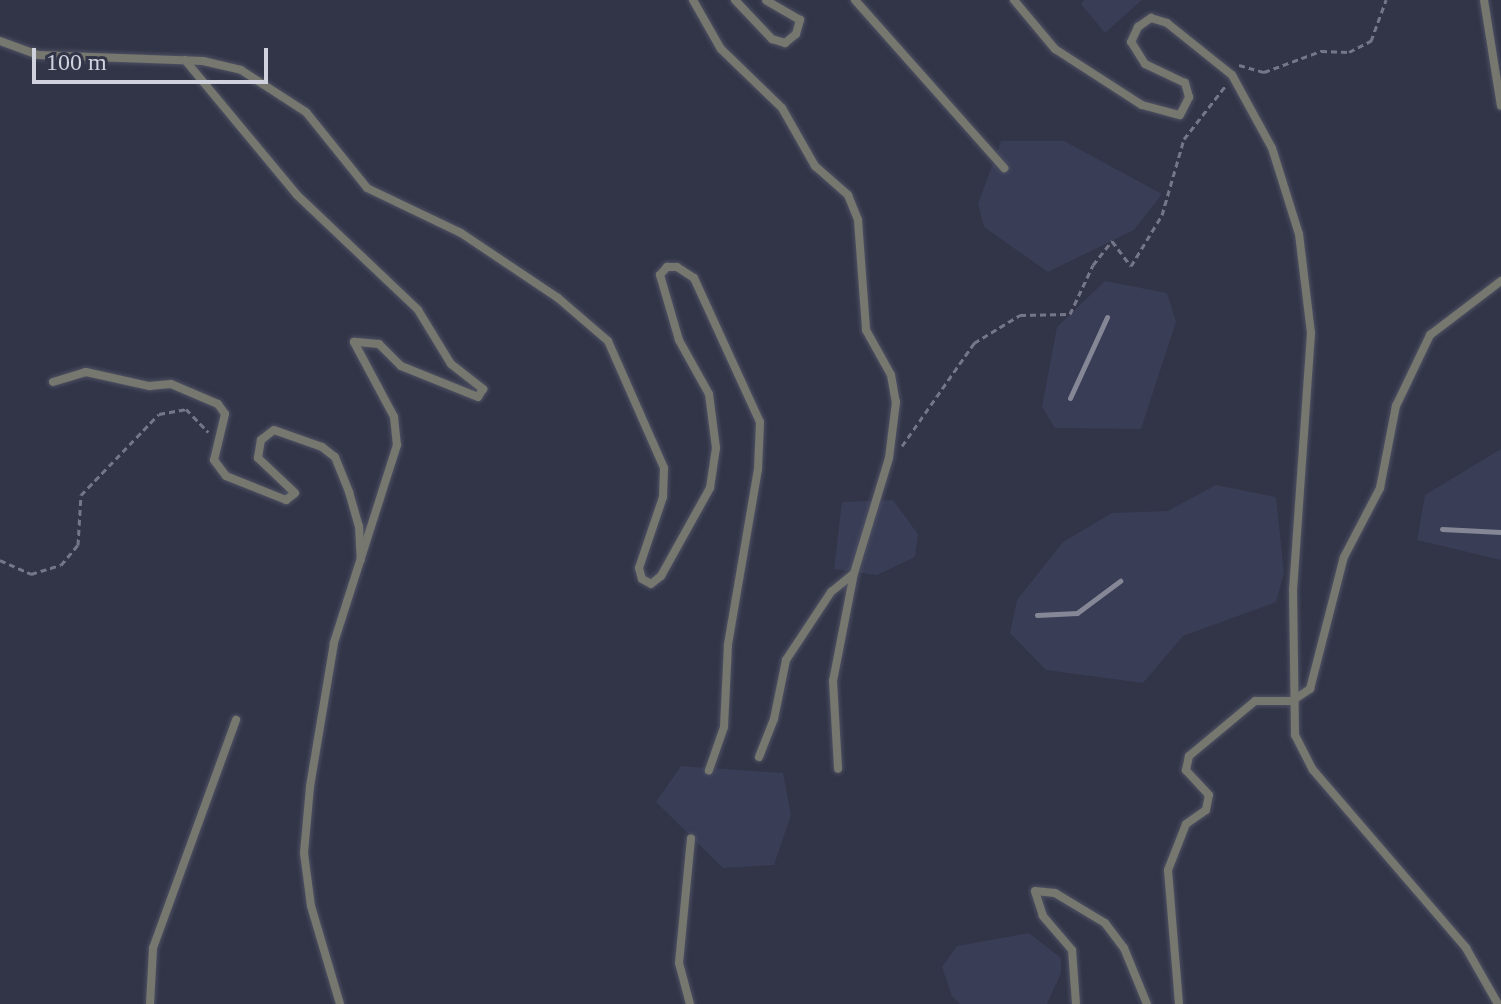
<!DOCTYPE html>
<style>
body{margin:0}
#map{position:relative;width:1501px;height:1004px;overflow:hidden;background:#323548;font-family:"Times New Roman",serif}
div>[style]{position:absolute}
.built>*{inset:0;background:#393d56}
.path>*{height:3px;margin-top:-1.5px;transform-origin:0;background:repeating-linear-gradient(90deg,#757788 0 6px,transparent 0 10px)}
.roads{filter:drop-shadow(0 0 2px #4e5163) drop-shadow(0 0 2px #4e5163)}
.lane>*{height:8px;margin:-4px;padding:0 4px;transform-origin:4px;border-radius:4px;background:#76776e}
.rail>*{height:5px;margin:-2.5px;padding:0 2.5px;transform-origin:2.5px;border-radius:2.5px;background:#858796}
span{translate:-50% -50%;white-space:nowrap;text-align:center;line-height:1.15;-webkit-text-stroke:6px #323548;paint-order:stroke}
.scale{position:absolute;left:32px;top:48px;width:236px;height:36px;box-sizing:border-box;border:4px solid #d0d2de;border-top:0;padding-left:10px;font-size:24px;line-height:28px;white-space:nowrap;color:#d0d2de;-webkit-text-stroke:6px #323548;paint-order:stroke}
</style>
<div id="map">
<div class="built">
<div style="clip-path:polygon(1084px 0,1142px 0,1105px 33px,1081px 4px)"></div>
<div style="clip-path:polygon(1001px 141px,1064px 141px,1162px 194px,1134px 230px,1048px 272px,984px 227px,978px 204px)"></div>
<div style="clip-path:polygon(1105px 281px,1167px 293px,1176px 322px,1141px 429px,1055px 428px,1042px 407px,1057px 327px)"></div>
<div style="clip-path:polygon(1501px 449px,1501px 560px,1417px 540px,1425px 495px)"></div>
<div style="clip-path:polygon(1216px 485px,1276px 497px,1284px 573px,1276px 602px,1183px 636px,1143px 683px,1046px 670px,1010px 633px,1017px 600px,1063px 542px,1112px 513px,1168px 511px)"></div>
<div style="clip-path:polygon(893px 500px,918px 534px,915px 557px,877px 575px,834px 569px,842px 502px)"></div>
<div style="clip-path:polygon(681px 766px,783px 773px,791px 815px,774px 865px,723px 868px,656px 802px)"></div>
<div style="clip-path:polygon(1029px 933px,1061px 958px,1061px 973px,1047px 1004px,960px 1004px,952px 996px,942px 967px,957px 946px)"></div>
</div>
<div class="path">
<div style="left:1239px;top:65px;width:26px;rotate:16deg"></div>
<div style="left:1264px;top:72px;width:61px;rotate:-20.2deg"></div>
<div style="left:1321px;top:51px;width:28px;rotate:2deg"></div>
<div style="left:1349px;top:52px;width:25px;rotate:-27deg"></div>
<div style="left:1371px;top:41px;width:44px;rotate:-69.9deg"></div>
<div style="left:902px;top:446px;width:126px;rotate:-55deg"></div>
<div style="left:974px;top:343px;width:54px;rotate:-31.3deg"></div>
<div style="left:1020px;top:315px;width:50px;rotate:-1.1deg"></div>
<div style="left:1070px;top:314px;width:54px;rotate:-64.9deg"></div>
<div style="left:1093px;top:265px;width:31px;rotate:-52deg"></div>
<div style="left:1112px;top:241px;width:31px;rotate:53deg"></div>
<div style="left:1131px;top:266px;width:60px;rotate:-58.7deg"></div>
<div style="left:1162px;top:215px;width:79px;rotate:-73.9deg"></div>
<div style="left:1184px;top:139px;width:68px;rotate:-52.1deg"></div>
<div style="left:0;top:560px;width:34px;rotate:24deg"></div>
<div style="left:31px;top:574px;width:31px;rotate:-17deg"></div>
<div style="left:61px;top:565px;width:26px;rotate:-50deg"></div>
<div style="left:78px;top:545px;width:50px;rotate:-86.6deg"></div>
<div style="left:81px;top:495px;width:112px;rotate:-46.1deg"></div>
<div style="left:159px;top:414px;width:27px;rotate:-10deg"></div>
<div style="left:186px;top:409px;width:32px;rotate:46deg"></div>
</div>
<div class="roads">
<div class="lane">
<div style="left:693px;top:0;width:56px;rotate:60.3deg"></div>
<div style="left:721px;top:49px;width:85px;rotate:44deg"></div>
<div style="left:782px;top:108px;width:67px;rotate:60.4deg"></div>
<div style="left:815px;top:166px;width:44px;rotate:41.3deg"></div>
<div style="left:848px;top:195px;width:27px;rotate:68deg"></div>
<div style="left:858px;top:220px;width:110px;rotate:85.8deg"></div>
<div style="left:866px;top:330px;width:51px;rotate:60.9deg"></div>
<div style="left:891px;top:375px;width:27px;rotate:80deg"></div>
<div style="left:896px;top:402px;width:56px;rotate:97.1deg"></div>
<div style="left:889px;top:458px;width:120px;rotate:106.9deg"></div>
<div style="left:854px;top:573px;width:110px;rotate:101deg"></div>
<div style="left:833px;top:681px;width:88px;rotate:86.7deg"></div>
<div style="left:735px;top:0;width:54px;rotate:46.5deg"></div>
<div style="left:772px;top:39px;width:14px;rotate:17deg"></div>
<div style="left:785px;top:43px;width:14px;rotate:-39deg"></div>
<div style="left:796px;top:34px;width:15px;rotate:-74deg"></div>
<div style="left:800px;top:20px;width:39px;rotate:-150deg"></div>
<div style="left:855px;top:0;width:225px;rotate:48.4deg"></div>
<div style="left:1014px;top:0;width:64px;rotate:50.1deg"></div>
<div style="left:1055px;top:49px;width:103px;rotate:32.8deg"></div>
<div style="left:1142px;top:105px;width:39px;rotate:15deg"></div>
<div style="left:1180px;top:115px;width:20px;rotate:-63deg"></div>
<div style="left:1189px;top:97px;width:15px;rotate:-106deg"></div>
<div style="left:1185px;top:83px;width:44px;rotate:-154.6deg"></div>
<div style="left:1145px;top:64px;width:26px;rotate:-122deg"></div>
<div style="left:1131px;top:42px;width:17px;rotate:-65deg"></div>
<div style="left:1138px;top:27px;width:16px;rotate:-35deg"></div>
<div style="left:1151px;top:18px;width:17px;rotate:17deg"></div>
<div style="left:1167px;top:23px;width:83px;rotate:38.7deg"></div>
<div style="left:1232px;top:75px;width:83px;rotate:61.3deg"></div>
<div style="left:1272px;top:148px;width:90px;rotate:72.6deg"></div>
<div style="left:1299px;top:234px;width:100px;rotate:83.1deg"></div>
<div style="left:1311px;top:333px;width:258px;rotate:94deg"></div>
<div style="left:1293px;top:590px;width:145px;rotate:89.2deg"></div>
<div style="left:1295px;top:735px;width:39px;rotate:63deg"></div>
<div style="left:1313px;top:770px;width:235px;rotate:49.3deg"></div>
<div style="left:1466px;top:948px;width:64px;rotate:60.3deg"></div>
<div style="left:1484px;top:0;width:107px;rotate:80.9deg"></div>
<div style="left:0;top:41px;width:40px;rotate:20.2deg"></div>
<div style="left:38px;top:55px;width:165px;rotate:2.1deg"></div>
<div style="left:203px;top:61px;width:39px;rotate:13deg"></div>
<div style="left:241px;top:70px;width:77px;rotate:32.9deg"></div>
<div style="left:306px;top:112px;width:97px;rotate:51.2deg"></div>
<div style="left:367px;top:188px;width:104px;rotate:25.6deg"></div>
<div style="left:461px;top:233px;width:117px;rotate:33.8deg"></div>
<div style="left:558px;top:298px;width:66px;rotate:40.7deg"></div>
<div style="left:608px;top:341px;width:139px;rotate:66.2deg"></div>
<div style="left:664px;top:468px;width:29px;rotate:92deg"></div>
<div style="left:663px;top:497px;width:75px;rotate:108.7deg"></div>
<div style="left:639px;top:568px;width:11px;rotate:75deg"></div>
<div style="left:642px;top:579px;width:10px;rotate:29deg"></div>
<div style="left:651px;top:584px;width:13px;rotate:-39deg"></div>
<div style="left:661px;top:576px;width:101px;rotate:-60.9deg"></div>
<div style="left:710px;top:488px;width:40px;rotate:-81.5deg"></div>
<div style="left:716px;top:448px;width:54px;rotate:-97.4deg"></div>
<div style="left:709px;top:394px;width:62px;rotate:-119.1deg"></div>
<div style="left:679px;top:340px;width:68px;rotate:-106.3deg"></div>
<div style="left:660px;top:275px;width:11px;rotate:-49deg"></div>
<div style="left:667px;top:267px;width:10px"></div>
<div style="left:677px;top:267px;width:20px;rotate:33deg"></div>
<div style="left:694px;top:278px;width:158px;rotate:65.4deg"></div>
<div style="left:760px;top:422px;width:47px;rotate:92.4deg"></div>
<div style="left:758px;top:469px;width:179px;rotate:99.7deg"></div>
<div style="left:728px;top:645px;width:82px;rotate:92.8deg"></div>
<div style="left:724px;top:727px;width:46px;rotate:109.2deg"></div>
<div style="left:185px;top:60px;width:175px;rotate:50.3deg"></div>
<div style="left:297px;top:195px;width:167px;rotate:43.5deg"></div>
<div style="left:418px;top:310px;width:63px;rotate:58.6deg"></div>
<div style="left:451px;top:364px;width:41px;rotate:38deg"></div>
<div style="left:483px;top:389px;width:9px;rotate:122deg"></div>
<div style="left:478px;top:397px;width:83px;rotate:-158.1deg"></div>
<div style="left:401px;top:366px;width:31px;rotate:-135deg"></div>
<div style="left:379px;top:344px;width:25px;rotate:-175deg"></div>
<div style="left:354px;top:342px;width:85px;rotate:61.9deg"></div>
<div style="left:394px;top:417px;width:28px;rotate:84deg"></div>
<div style="left:397px;top:445px;width:208px;rotate:107.7deg"></div>
<div style="left:334px;top:643px;width:146px;rotate:99.5deg"></div>
<div style="left:310px;top:787px;width:66px;rotate:95.2deg"></div>
<div style="left:304px;top:853px;width:53px;rotate:82.5deg"></div>
<div style="left:311px;top:906px;width:102px;rotate:73.5deg"></div>
<div style="left:53px;top:382px;width:34px;rotate:-17deg"></div>
<div style="left:86px;top:372px;width:65px;rotate:12.5deg"></div>
<div style="left:149px;top:386px;width:22px;rotate:-5deg"></div>
<div style="left:171px;top:384px;width:51px;rotate:23.1deg"></div>
<div style="left:218px;top:404px;width:12px;rotate:55deg"></div>
<div style="left:225px;top:414px;width:47px;rotate:103.4deg"></div>
<div style="left:214px;top:460px;width:20px;rotate:53deg"></div>
<div style="left:226px;top:476px;width:65px;rotate:21.8deg"></div>
<div style="left:286px;top:500px;width:11px;rotate:-38deg"></div>
<div style="left:295px;top:493px;width:51px;rotate:-136.6deg"></div>
<div style="left:258px;top:458px;width:18px;rotate:-81deg"></div>
<div style="left:261px;top:440px;width:16px;rotate:-38deg"></div>
<div style="left:274px;top:430px;width:51px;rotate:19.5deg"></div>
<div style="left:322px;top:447px;width:16px;rotate:38deg"></div>
<div style="left:335px;top:457px;width:38px;rotate:68deg"></div>
<div style="left:349px;top:492px;width:35px;rotate:74deg"></div>
<div style="left:359px;top:526px;width:34px;rotate:87deg"></div>
<div style="left:759px;top:757px;width:41px;rotate:-68.5deg"></div>
<div style="left:774px;top:719px;width:60px;rotate:-78.5deg"></div>
<div style="left:786px;top:660px;width:82px;rotate:-56.5deg"></div>
<div style="left:831px;top:592px;width:28px;rotate:-39deg"></div>
<div style="left:150px;top:1004px;width:56px;rotate:-86.9deg"></div>
<div style="left:153px;top:948px;width:243px;rotate:-70deg"></div>
<div style="left:690px;top:1004px;width:42px;rotate:-105deg"></div>
<div style="left:679px;top:963px;width:125px;rotate:-84.5deg"></div>
<div style="left:1076px;top:1004px;width:54px;rotate:-94.2deg"></div>
<div style="left:1072px;top:950px;width:45px;rotate:-130.5deg"></div>
<div style="left:1043px;top:916px;width:26px;rotate:-108deg"></div>
<div style="left:1035px;top:891px;width:20px;rotate:6deg"></div>
<div style="left:1055px;top:893px;width:58px;rotate:31deg"></div>
<div style="left:1105px;top:923px;width:31px;rotate:53deg"></div>
<div style="left:1124px;top:948px;width:61px;rotate:67.7deg"></div>
<div style="left:1179px;top:1004px;width:134px;rotate:-94.7deg"></div>
<div style="left:1168px;top:870px;width:49px;rotate:-68.6deg"></div>
<div style="left:1186px;top:824px;width:24px;rotate:-35deg"></div>
<div style="left:1206px;top:810px;width:15px;rotate:-79deg"></div>
<div style="left:1209px;top:795px;width:34px;rotate:-133deg"></div>
<div style="left:1186px;top:770px;width:14px;rotate:-78deg"></div>
<div style="left:1189px;top:756px;width:86px;rotate:-39.8deg"></div>
<div style="left:1255px;top:701px;width:37px"></div>
<div style="left:1292px;top:701px;width:22px;rotate:-34deg"></div>
<div style="left:1310px;top:689px;width:136px;rotate:-75.6deg"></div>
<div style="left:1344px;top:557px;width:78px;rotate:-62.4deg"></div>
<div style="left:1380px;top:488px;width:84px;rotate:-79deg"></div>
<div style="left:1396px;top:406px;width:79px;rotate:-64.4deg"></div>
<div style="left:1430px;top:335px;width:89px;rotate:-37.3deg"></div>
</div>
</div>
<div class="rail">
<div style="left:1070px;top:398px;width:89px;rotate:-65.4deg"></div>
<div style="left:1442px;top:529px;width:59px;rotate:2.9deg"></div>
<div style="left:1037px;top:615px;width:40px;rotate:-2.9deg"></div>
<div style="left:1077px;top:613px;width:54px;rotate:-36.7deg"></div>
</div>
<div class="scale">100 m</div>
</div>
